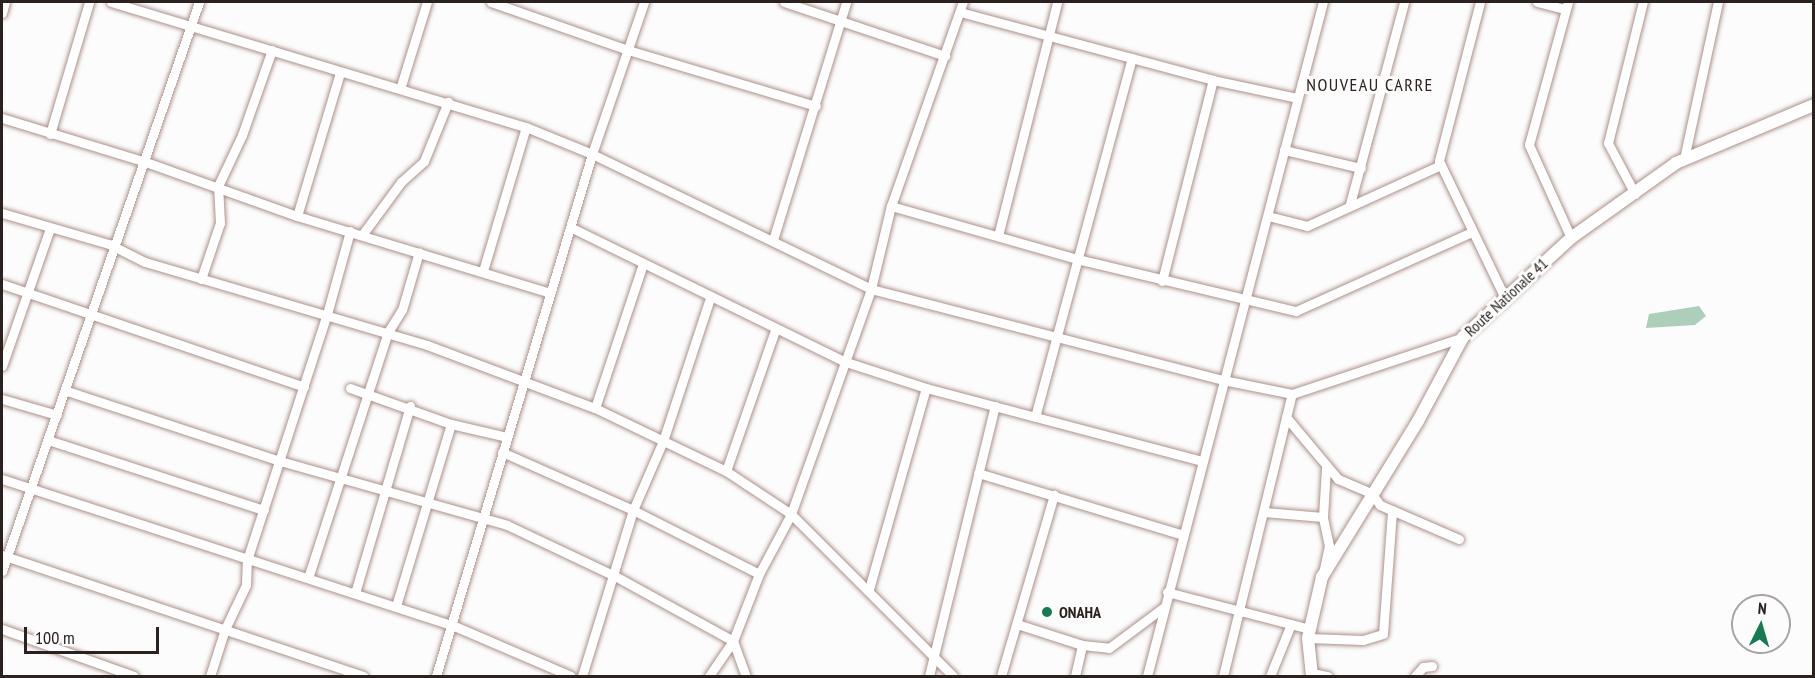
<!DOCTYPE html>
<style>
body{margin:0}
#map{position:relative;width:1815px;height:678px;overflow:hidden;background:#fcfcfc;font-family:"PT Sans Narrow",sans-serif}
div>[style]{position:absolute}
.water>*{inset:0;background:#aecebc}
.roads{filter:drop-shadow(0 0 2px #ac9189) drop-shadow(0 0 2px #ac9189)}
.minor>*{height:9px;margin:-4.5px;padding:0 4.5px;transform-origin:4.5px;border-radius:4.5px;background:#fff}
.tertiary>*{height:12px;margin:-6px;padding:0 6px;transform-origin:6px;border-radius:6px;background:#fff}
.dots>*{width:16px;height:16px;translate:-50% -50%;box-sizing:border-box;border:3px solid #fcfcfc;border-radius:50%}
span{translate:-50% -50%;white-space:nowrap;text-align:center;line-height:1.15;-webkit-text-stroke:6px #fcfcfc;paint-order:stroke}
.street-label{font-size:16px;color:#2b211e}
.poi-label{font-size:16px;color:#2b211e;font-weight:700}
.left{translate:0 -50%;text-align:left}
.neighbourhood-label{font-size:18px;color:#2b211e;letter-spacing:1.5px}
.frame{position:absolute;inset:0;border:3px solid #2b211e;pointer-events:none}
.north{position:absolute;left:1731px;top:594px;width:60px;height:60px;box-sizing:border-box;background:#fcfcfc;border:2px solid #a8a4a3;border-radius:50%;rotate:5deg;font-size:16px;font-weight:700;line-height:24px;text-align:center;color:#2b211e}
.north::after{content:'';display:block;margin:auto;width:21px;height:27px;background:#177a52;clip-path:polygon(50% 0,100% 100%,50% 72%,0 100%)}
.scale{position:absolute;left:24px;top:627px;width:135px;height:27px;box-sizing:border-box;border:3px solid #2b211e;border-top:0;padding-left:8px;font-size:18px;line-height:21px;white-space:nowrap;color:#2b211e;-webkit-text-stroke:4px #fcfcfc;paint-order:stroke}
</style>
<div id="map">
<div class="water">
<div style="clip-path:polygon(1699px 306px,1706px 316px,1695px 325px,1646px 328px,1649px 314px)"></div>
</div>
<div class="roads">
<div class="minor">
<div style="left:111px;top:2px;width:433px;rotate:16.8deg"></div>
<div style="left:526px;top:127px;width:71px;rotate:22.2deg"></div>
<div style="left:592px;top:154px;width:310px;rotate:25.8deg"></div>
<div style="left:871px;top:289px;width:364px;rotate:14.5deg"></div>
<div style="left:1223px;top:380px;width:70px;rotate:11.5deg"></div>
<div style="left:1292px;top:394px;width:180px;rotate:-18.4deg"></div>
<div style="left:491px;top:2px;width:145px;rotate:19.3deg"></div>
<div style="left:628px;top:50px;width:196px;rotate:16.6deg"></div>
<div style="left:784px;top:2px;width:170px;rotate:18.5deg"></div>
<div style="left:1480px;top:2px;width:164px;rotate:104.5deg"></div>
<div style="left:1439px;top:161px;width:150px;rotate:64.3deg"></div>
<div style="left:1537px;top:2px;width:29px;rotate:14deg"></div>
<div style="left:1568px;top:2px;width:148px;rotate:105.3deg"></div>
<div style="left:1529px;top:145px;width:102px;rotate:65.7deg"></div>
<div style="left:960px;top:12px;width:262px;rotate:15deg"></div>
<div style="left:1213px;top:80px;width:86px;rotate:12.1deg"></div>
<div style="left:2px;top:13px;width:11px;rotate:-75deg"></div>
<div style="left:400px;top:89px;width:91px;rotate:-72.8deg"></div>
<div style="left:2px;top:118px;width:147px;rotate:17deg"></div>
<div style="left:143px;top:161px;width:164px;rotate:19.7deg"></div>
<div style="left:297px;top:216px;width:264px;rotate:16.9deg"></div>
<div style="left:50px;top:134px;width:138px;rotate:-73.5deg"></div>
<div style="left:1284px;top:150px;width:79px;rotate:13.2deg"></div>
<div style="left:1684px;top:159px;width:161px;rotate:-77.8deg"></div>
<div style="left:1635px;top:194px;width:58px;rotate:-117.9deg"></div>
<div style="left:1608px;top:143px;width:145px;rotate:-76.1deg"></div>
<div style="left:1350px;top:204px;width:209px;rotate:-75deg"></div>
<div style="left:891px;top:206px;width:193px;rotate:15.9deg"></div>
<div style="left:1077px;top:259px;width:225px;rotate:13.4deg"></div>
<div style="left:1296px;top:311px;width:193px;rotate:-24.2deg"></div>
<div style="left:2px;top:213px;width:111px;rotate:16.2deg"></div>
<div style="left:109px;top:244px;width:40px;rotate:26.6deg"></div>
<div style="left:145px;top:262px;width:294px;rotate:16.4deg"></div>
<div style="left:427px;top:345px;width:179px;rotate:20.6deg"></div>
<div style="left:595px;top:408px;width:145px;rotate:25.7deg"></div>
<div style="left:726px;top:471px;width:78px;rotate:33.5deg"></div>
<div style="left:791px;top:514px;width:229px;rotate:45deg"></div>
<div style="left:297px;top:216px;width:149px;rotate:-73.3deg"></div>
<div style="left:1268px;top:216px;width:40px;rotate:14.4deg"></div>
<div style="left:1307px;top:226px;width:147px;rotate:-24.5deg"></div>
<div style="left:572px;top:228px;width:302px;rotate:26.1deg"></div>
<div style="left:843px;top:361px;width:87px;rotate:18deg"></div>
<div style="left:926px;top:388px;width:286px;rotate:14.8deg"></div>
<div style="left:362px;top:235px;width:66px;rotate:-53.7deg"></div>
<div style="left:401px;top:182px;width:31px;rotate:-42deg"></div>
<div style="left:424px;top:161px;width:64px;rotate:-67.9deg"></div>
<div style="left:998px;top:236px;width:241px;rotate:-75.8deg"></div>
<div style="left:773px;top:240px;width:249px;rotate:-72.9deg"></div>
<div style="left:483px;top:271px;width:150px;rotate:-73.4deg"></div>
<div style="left:201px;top:279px;width:59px;rotate:-71.3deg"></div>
<div style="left:220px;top:223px;width:37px;rotate:-93deg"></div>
<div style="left:218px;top:186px;width:56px;rotate:-64.8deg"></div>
<div style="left:242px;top:135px;width:90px;rotate:-70.6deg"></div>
<div style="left:1162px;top:281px;width:207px;rotate:-75.8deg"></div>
<div style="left:2px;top:284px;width:319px;rotate:18.8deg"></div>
<div style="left:2px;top:366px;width:146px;rotate:-70.8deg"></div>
<div style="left:350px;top:388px;width:107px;rotate:19.6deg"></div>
<div style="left:451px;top:424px;width:57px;rotate:13.1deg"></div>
<div style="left:67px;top:391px;width:224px;rotate:18.2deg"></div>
<div style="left:280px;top:461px;width:236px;rotate:15.7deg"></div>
<div style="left:507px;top:525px;width:119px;rotate:25.3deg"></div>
<div style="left:615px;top:576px;width:135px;rotate:28.8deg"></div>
<div style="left:733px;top:641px;width:37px;rotate:70deg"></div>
<div style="left:2px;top:399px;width:57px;rotate:16.2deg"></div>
<div style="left:595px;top:408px;width:152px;rotate:-71.6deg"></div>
<div style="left:1035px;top:417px;width:372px;rotate:-74.9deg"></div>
<div style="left:1286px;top:417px;width:81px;rotate:50deg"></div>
<div style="left:1338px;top:479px;width:36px;rotate:23deg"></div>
<div style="left:1371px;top:493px;width:15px;rotate:53deg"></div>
<div style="left:1380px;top:505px;width:86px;rotate:23.3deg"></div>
<div style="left:48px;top:440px;width:227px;rotate:18deg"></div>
<div style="left:502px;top:452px;width:143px;rotate:23.9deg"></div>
<div style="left:633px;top:510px;width:141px;rotate:26.9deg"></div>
<div style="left:726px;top:471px;width:149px;rotate:-70.8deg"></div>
<div style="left:978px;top:473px;width:214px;rotate:16.8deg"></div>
<div style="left:2px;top:479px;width:473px;rotate:18deg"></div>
<div style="left:452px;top:625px;width:129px;rotate:23.2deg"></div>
<div style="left:1264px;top:512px;width:59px;rotate:4.8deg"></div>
<div style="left:2px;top:555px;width:381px;rotate:18.5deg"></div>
<div style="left:1324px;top:569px;width:24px;rotate:-78deg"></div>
<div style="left:1329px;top:546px;width:30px;rotate:-102deg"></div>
<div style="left:1323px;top:517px;width:49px;rotate:-86.5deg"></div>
<div style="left:2px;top:571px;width:602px;rotate:-70.9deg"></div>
<div style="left:308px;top:578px;width:259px;rotate:-72deg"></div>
<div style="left:388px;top:332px;width:26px;rotate:-58deg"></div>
<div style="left:402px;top:310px;width:60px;rotate:-73.7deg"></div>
<div style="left:869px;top:589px;width:209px;rotate:-74.2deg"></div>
<div style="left:1167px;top:592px;width:148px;rotate:14.5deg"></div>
<div style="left:355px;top:593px;width:195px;rotate:-73.6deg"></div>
<div style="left:396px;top:606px;width:190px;rotate:-73.2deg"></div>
<div style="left:1017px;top:624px;width:68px;rotate:17.9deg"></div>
<div style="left:1082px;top:645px;width:27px;rotate:6deg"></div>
<div style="left:1109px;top:648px;width:69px;rotate:-36.7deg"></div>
<div style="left:2px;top:629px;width:140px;rotate:19.6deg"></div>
<div style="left:1308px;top:638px;width:55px;rotate:2.1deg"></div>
<div style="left:1363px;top:640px;width:21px;rotate:-17deg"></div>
<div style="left:1383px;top:634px;width:124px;rotate:-85.8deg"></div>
<div style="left:1312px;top:673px;width:16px;rotate:11deg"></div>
<div style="left:210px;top:676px;width:49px;rotate:-72.3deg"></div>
<div style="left:225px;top:629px;width:49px;rotate:-64.5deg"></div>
<div style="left:246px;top:585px;width:25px;rotate:-88deg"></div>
<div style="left:247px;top:560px;width:259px;rotate:-72deg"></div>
<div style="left:327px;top:314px;width:86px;rotate:-74.5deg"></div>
<div style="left:436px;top:676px;width:545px;rotate:-73.36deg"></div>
<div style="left:592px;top:154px;width:161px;rotate:-71.1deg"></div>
<div style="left:582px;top:676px;width:174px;rotate:-72.9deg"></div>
<div style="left:633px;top:510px;width:75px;rotate:-66.5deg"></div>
<div style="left:663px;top:441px;width:151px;rotate:-71.8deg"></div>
<div style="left:709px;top:676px;width:42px;rotate:-55.6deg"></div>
<div style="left:733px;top:641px;width:72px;rotate:-68.8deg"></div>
<div style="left:759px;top:574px;width:68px;rotate:-61.9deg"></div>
<div style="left:791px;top:514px;width:239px;rotate:-70.4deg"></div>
<div style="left:871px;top:289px;width:85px;rotate:-76.5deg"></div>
<div style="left:891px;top:206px;width:216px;rotate:-70.6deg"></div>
<div style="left:929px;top:676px;width:278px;rotate:-76.3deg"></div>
<div style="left:1001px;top:676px;width:189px;rotate:-73.7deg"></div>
<div style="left:1075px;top:676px;width:32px;rotate:-77deg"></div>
<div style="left:1147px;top:676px;width:697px;rotate:-75.37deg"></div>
<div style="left:1223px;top:676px;width:290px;rotate:-76.3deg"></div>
<div style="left:1270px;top:676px;width:56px;rotate:-68deg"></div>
<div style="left:1415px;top:676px;width:12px;rotate:-48deg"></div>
<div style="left:1423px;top:667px;width:9px;rotate:-6deg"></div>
</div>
<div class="tertiary">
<div style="left:1312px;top:676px;width:38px;rotate:-96deg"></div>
<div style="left:1308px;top:638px;width:63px;rotate:-77.1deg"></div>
<div style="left:1322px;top:577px;width:183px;rotate:-58.4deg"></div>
<div style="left:1418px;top:421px;width:95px;rotate:-61.8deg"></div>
<div style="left:1463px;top:337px;width:147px;rotate:-42.5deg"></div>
<div style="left:1571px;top:238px;width:129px;rotate:-35.5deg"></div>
<div style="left:1676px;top:163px;width:150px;rotate:-22.8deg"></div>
</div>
</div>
<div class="dots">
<div style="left:1047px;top:612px;background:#177a52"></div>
</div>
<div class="street-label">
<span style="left:1506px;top:297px;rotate:-43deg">Route Nationale 41</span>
</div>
<div class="poi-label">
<span class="left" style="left:1059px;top:612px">ONAHA</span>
</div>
<div class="neighbourhood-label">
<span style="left:1370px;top:85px">NOUVEAU CARRE</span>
</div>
<div class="frame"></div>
<div class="north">N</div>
<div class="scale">100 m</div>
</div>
